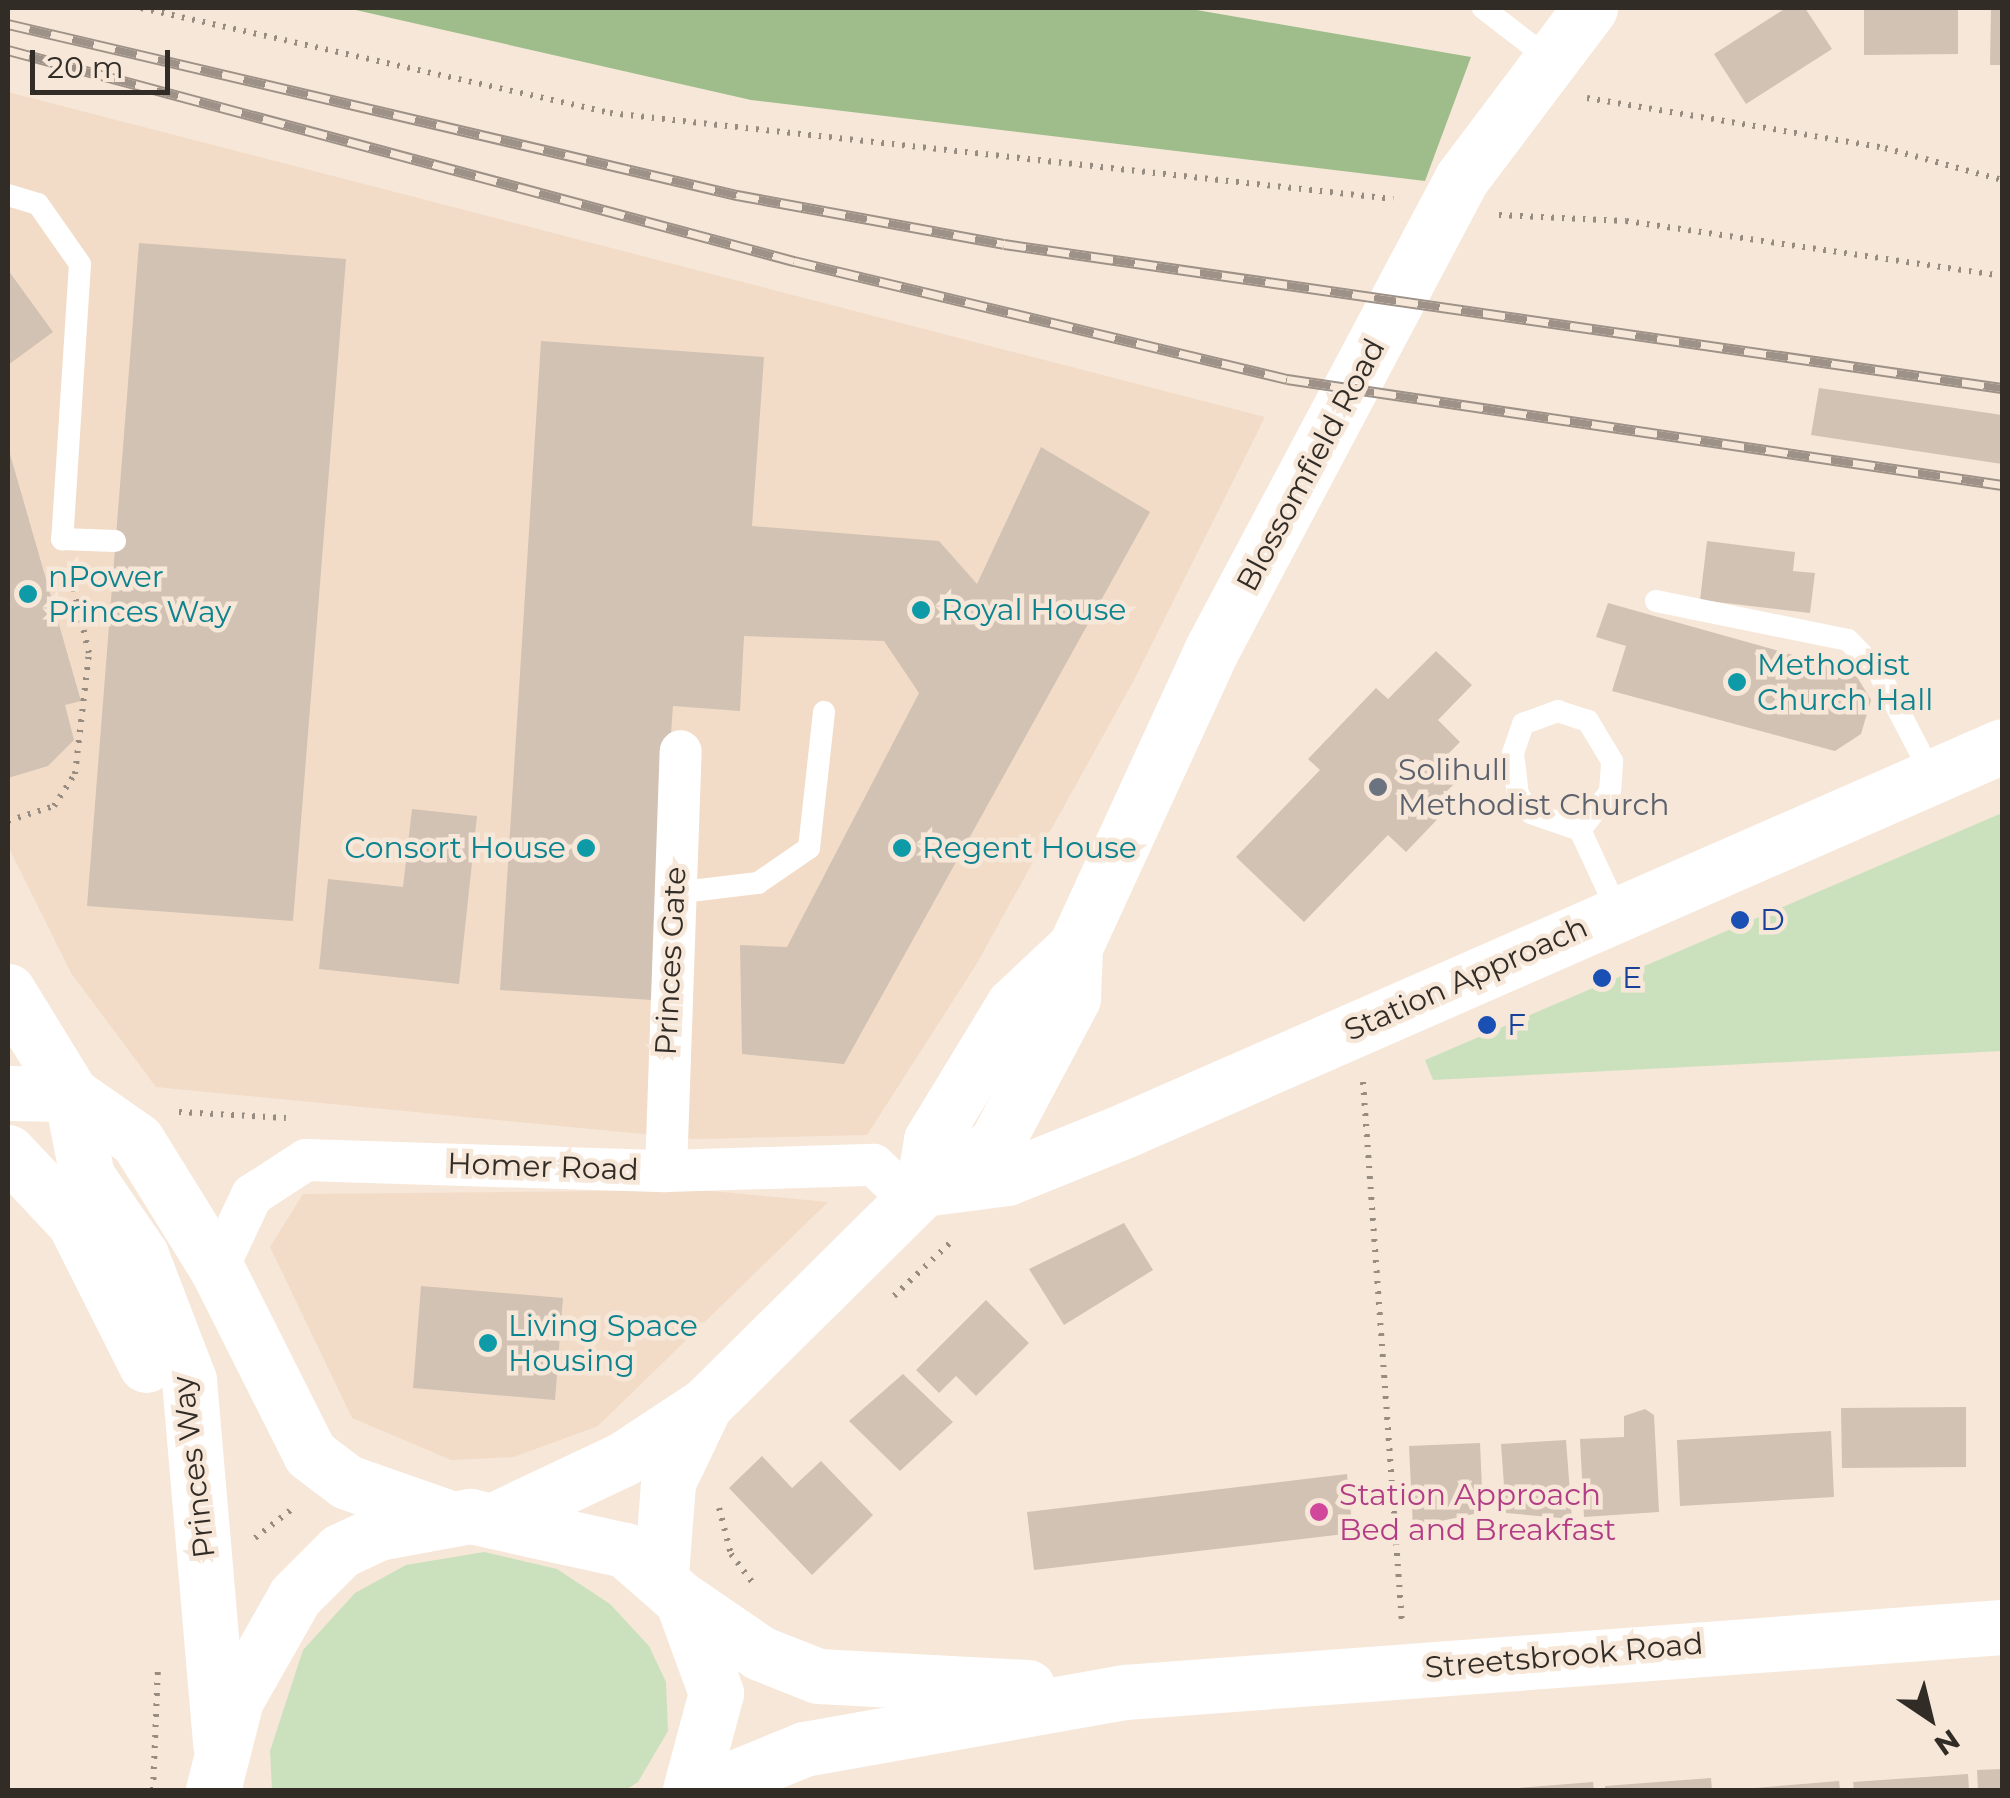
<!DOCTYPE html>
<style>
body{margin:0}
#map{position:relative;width:2010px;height:1798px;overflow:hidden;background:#f7e7d8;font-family:Montserrat,sans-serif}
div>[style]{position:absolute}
.built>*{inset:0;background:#f2dcc7}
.green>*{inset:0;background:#cbe1bd}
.forest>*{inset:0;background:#9ebd8b}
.building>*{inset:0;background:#d2c2b3}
.path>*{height:6px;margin-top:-3px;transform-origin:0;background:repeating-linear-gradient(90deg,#978c81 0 2.5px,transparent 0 10.5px)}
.service>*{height:22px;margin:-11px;padding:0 11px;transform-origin:11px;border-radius:11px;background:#fff}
.minor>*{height:42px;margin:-21px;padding:0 21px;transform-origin:21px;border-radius:21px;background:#fff}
.tertiary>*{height:55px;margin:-27.5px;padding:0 27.5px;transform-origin:27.5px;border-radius:27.5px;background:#fff}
.secondary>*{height:55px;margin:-27.5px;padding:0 27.5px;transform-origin:27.5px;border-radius:27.5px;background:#fff}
.rail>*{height:11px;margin-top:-5.5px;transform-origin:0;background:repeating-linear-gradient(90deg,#f7e7d8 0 22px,#9e9288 0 44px);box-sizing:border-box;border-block:2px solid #9e9288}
.dots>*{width:28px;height:28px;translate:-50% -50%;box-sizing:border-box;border:5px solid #f7e7d8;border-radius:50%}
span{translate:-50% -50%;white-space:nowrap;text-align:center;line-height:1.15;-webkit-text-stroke:9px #f7e7d8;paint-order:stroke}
.street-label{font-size:30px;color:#322c27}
.culture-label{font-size:30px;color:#0d838f}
.left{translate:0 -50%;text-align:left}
.right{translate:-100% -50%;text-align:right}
.worship-label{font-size:30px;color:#5b616d}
.transit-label{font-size:30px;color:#164399}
.hotel-label{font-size:30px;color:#b23c85}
.frame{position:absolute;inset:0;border:10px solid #322c27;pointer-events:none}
.north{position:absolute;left:1880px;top:1668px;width:100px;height:100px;-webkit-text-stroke:8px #f7e7d8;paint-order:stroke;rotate:145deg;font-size:28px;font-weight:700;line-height:40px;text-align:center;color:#322c27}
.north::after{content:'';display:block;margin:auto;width:35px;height:45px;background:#322c27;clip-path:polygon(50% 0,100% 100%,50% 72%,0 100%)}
.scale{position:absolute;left:30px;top:50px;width:140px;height:45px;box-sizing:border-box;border:5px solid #322c27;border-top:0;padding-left:12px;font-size:30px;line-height:35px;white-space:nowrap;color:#322c27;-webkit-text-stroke:8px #f7e7d8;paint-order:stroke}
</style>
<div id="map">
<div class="built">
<div style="clip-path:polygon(8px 92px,1265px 417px,1134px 680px,976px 965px,867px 1135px,695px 1139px,156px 1087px,71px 973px,8px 846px)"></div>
<div style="clip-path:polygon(702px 1190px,828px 1202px,598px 1426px,514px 1457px,451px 1460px,352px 1418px,270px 1247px,303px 1194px)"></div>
</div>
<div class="green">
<div style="clip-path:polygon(2002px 813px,2002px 1051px,1433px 1080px,1425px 1060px)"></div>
<div style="clip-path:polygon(484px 1552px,557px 1569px,610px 1604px,649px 1646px,666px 1682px,668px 1731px,638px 1782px,626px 1790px,272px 1790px,270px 1751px,303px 1650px,355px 1593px,406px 1565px)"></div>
</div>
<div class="forest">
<div style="clip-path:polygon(347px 8px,1185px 8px,1471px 57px,1425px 181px,751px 100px)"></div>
</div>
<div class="building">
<div style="clip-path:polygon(1786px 8px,1805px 8px,1832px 49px,1746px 104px,1714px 54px)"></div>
<div style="clip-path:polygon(1864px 8px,1958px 8px,1958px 54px,1864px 55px)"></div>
<div style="clip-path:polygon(1991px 8px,2002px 8px,2002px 65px,1990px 65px)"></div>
<div style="clip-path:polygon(139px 243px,346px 259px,293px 921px,87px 906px)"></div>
<div style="clip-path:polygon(8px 270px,53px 332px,8px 365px)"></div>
<div style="clip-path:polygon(541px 341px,764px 357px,752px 526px,939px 541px,977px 584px,1041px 447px,1150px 512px,844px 1064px,742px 1054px,740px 945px,787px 947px,919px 693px,884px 641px,744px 636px,740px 711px,673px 706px,652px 1000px,500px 990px)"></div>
<div style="clip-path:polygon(1819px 388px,2002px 415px,2002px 464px,1811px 435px)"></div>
<div style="clip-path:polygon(8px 447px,81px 701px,65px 705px,74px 740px,48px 766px,8px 778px)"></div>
<div style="clip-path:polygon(1707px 541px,1795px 552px,1793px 571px,1815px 573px,1810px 613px,1700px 600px)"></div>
<div style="clip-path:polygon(1608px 603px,1854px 672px,1871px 700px,1861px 734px,1835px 751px,1612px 691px,1626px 646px,1596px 637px)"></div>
<div style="clip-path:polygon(1436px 651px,1472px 685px,1438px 720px,1460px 742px,1444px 758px,1462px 776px,1441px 797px,1450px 806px,1406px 852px,1388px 835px,1304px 922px,1236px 857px,1320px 770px,1308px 759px,1376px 688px,1388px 699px)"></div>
<div style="clip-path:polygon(412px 809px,477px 816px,459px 984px,319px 969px,328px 879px,403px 887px)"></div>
<div style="clip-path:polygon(1124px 1223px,1153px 1270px,1064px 1325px,1029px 1269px)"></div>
<div style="clip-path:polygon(421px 1286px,563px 1298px,555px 1400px,413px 1388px)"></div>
<div style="clip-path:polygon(986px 1300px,1029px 1343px,976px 1396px,956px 1376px,939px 1393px,916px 1370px)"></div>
<div style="clip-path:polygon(903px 1374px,953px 1422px,900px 1471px,849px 1421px)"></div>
<div style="clip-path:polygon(1966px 1407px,1966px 1467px,1842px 1468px,1841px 1408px)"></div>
<div style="clip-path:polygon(1645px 1409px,1654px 1415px,1659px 1512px,1584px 1517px,1580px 1439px,1624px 1437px,1624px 1416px)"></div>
<div style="clip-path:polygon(1831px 1431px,1834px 1497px,1680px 1506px,1677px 1440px)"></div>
<div style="clip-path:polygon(1566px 1440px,1572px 1519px,1506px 1513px,1501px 1444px)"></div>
<div style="clip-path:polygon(1480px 1443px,1483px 1512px,1413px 1527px,1409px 1446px)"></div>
<div style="clip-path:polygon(762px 1456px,792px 1488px,821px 1461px,873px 1515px,812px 1575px,729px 1488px)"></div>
<div style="clip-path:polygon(1347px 1474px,1353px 1533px,1034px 1570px,1027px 1512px)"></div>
<div style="clip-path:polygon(2002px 1769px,2002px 1790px,1978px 1790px,1977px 1770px)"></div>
<div style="clip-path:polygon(1968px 1774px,1969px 1790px,1854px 1790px,1853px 1782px)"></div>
<div style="clip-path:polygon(1711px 1778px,1712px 1790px,1605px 1790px,1605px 1786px)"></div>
<div style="clip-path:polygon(1839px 1781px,1840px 1790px,1755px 1790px,1755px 1788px)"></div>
<div style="clip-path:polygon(1593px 1782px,1594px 1790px,1519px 1790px,1518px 1788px)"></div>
</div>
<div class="path">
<div style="left:141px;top:8px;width:481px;rotate:12.6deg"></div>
<div style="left:610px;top:113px;width:788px;rotate:6.27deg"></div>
<div style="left:1587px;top:98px;width:302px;rotate:9.5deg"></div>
<div style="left:1885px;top:148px;width:121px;rotate:15.3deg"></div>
<div style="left:1499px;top:215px;width:127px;rotate:2.7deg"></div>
<div style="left:1626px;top:221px;width:380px;rotate:8.3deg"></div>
<div style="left:8px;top:821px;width:48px;rotate:-18.1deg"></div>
<div style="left:54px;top:806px;width:38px;rotate:-57deg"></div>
<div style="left:75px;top:774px;width:122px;rotate:-83.4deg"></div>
<div style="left:89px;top:653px;width:81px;rotate:-103.5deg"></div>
<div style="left:1363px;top:1082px;width:542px;rotate:85.88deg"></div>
<div style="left:179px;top:1112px;width:107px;rotate:3.2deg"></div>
<div style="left:894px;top:1296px;width:83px;rotate:-43.5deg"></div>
<div style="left:719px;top:1508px;width:48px;rotate:75.4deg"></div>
<div style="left:731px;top:1554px;width:35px;rotate:53deg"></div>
<div style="left:255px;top:1538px;width:52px;rotate:-38deg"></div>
<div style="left:153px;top:1790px;width:122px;rotate:-87.7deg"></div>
</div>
<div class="service">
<div style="left:1483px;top:8px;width:82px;rotate:37.6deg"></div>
<div style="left:8px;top:195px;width:31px;rotate:17deg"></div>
<div style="left:38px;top:204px;width:73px;rotate:55deg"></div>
<div style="left:80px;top:264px;width:276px;rotate:93.7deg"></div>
<div style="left:62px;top:539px;width:53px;rotate:2.2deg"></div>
<div style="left:1656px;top:601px;width:196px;rotate:11.5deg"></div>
<div style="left:1848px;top:640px;width:43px;rotate:45.9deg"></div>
<div style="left:1878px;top:671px;width:119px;rotate:62.6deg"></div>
<div style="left:1580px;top:830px;width:48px;rotate:-51.7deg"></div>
<div style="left:1610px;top:792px;width:31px;rotate:-86deg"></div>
<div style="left:1612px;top:761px;width:47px;rotate:-121deg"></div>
<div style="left:1588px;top:721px;width:32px;rotate:-162deg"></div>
<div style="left:1558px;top:711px;width:37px;rotate:160deg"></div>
<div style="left:1523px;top:724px;width:31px;rotate:109deg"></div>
<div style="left:1513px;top:753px;width:42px;rotate:83.2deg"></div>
<div style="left:1518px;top:795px;width:22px;rotate:54deg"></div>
<div style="left:1531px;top:813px;width:52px;rotate:19.1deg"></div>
<div style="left:1580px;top:830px;width:90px;rotate:65.1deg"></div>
<div style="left:674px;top:893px;width:85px;rotate:-6.8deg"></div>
<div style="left:758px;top:883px;width:62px;rotate:-34.5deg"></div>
<div style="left:809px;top:848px;width:137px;rotate:-83.7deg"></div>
</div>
<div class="minor">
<div style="left:666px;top:1171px;width:420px;rotate:-88deg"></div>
<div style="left:217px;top:1269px;width:82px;rotate:-64.7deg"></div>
<div style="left:252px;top:1195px;width:64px;rotate:-32.9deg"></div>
<div style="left:306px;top:1160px;width:360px;rotate:1.8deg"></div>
<div style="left:666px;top:1171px;width:208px;rotate:-1.7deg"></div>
<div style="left:874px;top:1165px;width:52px;rotate:43.5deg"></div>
</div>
<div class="tertiary">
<div style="left:8px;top:991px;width:121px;rotate:58.5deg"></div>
<div style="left:71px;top:1094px;width:80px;rotate:34.9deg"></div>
<div style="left:137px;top:1140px;width:152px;rotate:58.2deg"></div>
<div style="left:217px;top:1269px;width:207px;rotate:63.3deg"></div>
<div style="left:310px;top:1454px;width:46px;rotate:37.1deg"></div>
<div style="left:347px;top:1482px;width:106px;rotate:19.3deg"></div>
<div style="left:8px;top:1093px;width:63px;rotate:0.9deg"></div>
<div style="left:71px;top:1094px;width:84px;rotate:79deg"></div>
<div style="left:87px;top:1176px;width:96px;rotate:55.6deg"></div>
<div style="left:141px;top:1255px;width:134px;rotate:69deg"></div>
<div style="left:189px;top:1380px;width:366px;rotate:85.1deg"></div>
<div style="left:8px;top:1152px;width:96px;rotate:46.7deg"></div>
<div style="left:74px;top:1222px;width:160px;rotate:63.3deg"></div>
<div style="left:923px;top:1189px;width:85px;rotate:-7.5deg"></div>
<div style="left:1007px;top:1178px;width:131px;rotate:-22deg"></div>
<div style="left:1128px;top:1129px;width:954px;rotate:-23.66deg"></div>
</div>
<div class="secondary">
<div style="left:923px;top:1189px;width:50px;rotate:-80.7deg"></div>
<div style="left:931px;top:1140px;width:158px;rotate:-58.7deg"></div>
<div style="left:1013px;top:1005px;width:85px;rotate:-43.1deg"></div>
<div style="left:1075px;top:947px;width:326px;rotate:-65.3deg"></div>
<div style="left:1211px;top:651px;width:535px;rotate:-62.05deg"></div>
<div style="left:1462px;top:178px;width:213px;rotate:-53deg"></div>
<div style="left:498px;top:1518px;width:138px;rotate:-25.3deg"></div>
<div style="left:623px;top:1459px;width:98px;rotate:-33.4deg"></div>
<div style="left:705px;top:1405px;width:307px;rotate:-44.7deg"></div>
<div style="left:923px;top:1189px;width:84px;rotate:-31.4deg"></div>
<div style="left:995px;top:1145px;width:166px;rotate:-62deg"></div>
<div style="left:1073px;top:998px;width:51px;rotate:-87.8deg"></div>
<div style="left:661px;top:1574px;width:92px;rotate:-85.6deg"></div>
<div style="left:668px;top:1482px;width:83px;rotate:-64.4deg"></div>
<div style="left:684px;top:1601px;width:92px;rotate:34.4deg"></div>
<div style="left:760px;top:1653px;width:62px;rotate:21.6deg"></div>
<div style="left:818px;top:1676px;width:210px;rotate:3deg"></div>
<div style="left:213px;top:1790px;width:93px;rotate:-75.7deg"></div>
<div style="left:236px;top:1700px;width:120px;rotate:-60.4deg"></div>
<div style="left:295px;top:1596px;width:64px;rotate:-45deg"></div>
<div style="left:340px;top:1551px;width:42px;rotate:-25.3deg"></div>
<div style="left:378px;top:1533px;width:94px;rotate:-10.5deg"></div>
<div style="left:470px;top:1516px;width:159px;rotate:12.4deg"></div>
<div style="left:625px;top:1550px;width:76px;rotate:41.3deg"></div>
<div style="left:682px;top:1600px;width:99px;rotate:69.9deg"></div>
<div style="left:716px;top:1693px;width:100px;rotate:105deg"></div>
<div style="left:705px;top:1790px;width:107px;rotate:-22.5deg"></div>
<div style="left:804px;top:1749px;width:326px;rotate:-10.1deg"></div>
<div style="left:1125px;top:1692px;width:879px;rotate:-4.24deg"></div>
</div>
<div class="rail">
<div style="left:8px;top:24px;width:749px;rotate:13.2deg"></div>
<div style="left:737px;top:195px;width:271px;rotate:10.4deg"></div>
<div style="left:1004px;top:244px;width:1008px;rotate:8.21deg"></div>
<div style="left:8px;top:50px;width:814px;rotate:15.03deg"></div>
<div style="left:794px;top:261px;width:507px;rotate:13.46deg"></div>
<div style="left:1287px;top:379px;width:723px;rotate:8.43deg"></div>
</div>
<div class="dots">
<div style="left:28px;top:594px;background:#0f9aa8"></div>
<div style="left:921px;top:610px;background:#0f9aa8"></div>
<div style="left:1737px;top:682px;background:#0f9aa8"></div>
<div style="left:1378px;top:787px;background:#6b7280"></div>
<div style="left:586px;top:848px;background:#0f9aa8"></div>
<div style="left:902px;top:848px;background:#0f9aa8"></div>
<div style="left:1740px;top:920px;background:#1a4fb4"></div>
<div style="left:1602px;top:978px;background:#1a4fb4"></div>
<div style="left:1487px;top:1025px;background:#1a4fb4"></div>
<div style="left:488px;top:1343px;background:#0f9aa8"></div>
<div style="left:1319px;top:1512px;background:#d1479c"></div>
</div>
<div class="street-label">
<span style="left:1311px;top:465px;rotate:-62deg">Blossomfield Road</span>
<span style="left:671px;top:961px;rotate:-87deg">Princes Gate</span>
<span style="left:1466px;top:979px;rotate:-24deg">Station Approach</span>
<span style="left:543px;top:1167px;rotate:2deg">Homer Road</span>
<span style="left:194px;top:1467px;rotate:-97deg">Princes Way</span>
<span style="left:1564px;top:1656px;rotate:-5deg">Streetsbrook Road</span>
</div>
<div class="culture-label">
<span class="left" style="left:48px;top:594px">nPower<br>Princes Way</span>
<span class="left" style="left:941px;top:610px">Royal House</span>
<span class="left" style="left:1757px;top:682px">Methodist<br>Church Hall</span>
<span class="right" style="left:566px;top:848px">Consort House</span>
<span class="left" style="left:922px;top:848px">Regent House</span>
<span class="left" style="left:508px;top:1343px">Living Space<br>Housing</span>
</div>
<div class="worship-label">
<span class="left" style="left:1398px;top:787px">Solihull<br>Methodist Church</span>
</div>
<div class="transit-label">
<span class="left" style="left:1760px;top:920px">D</span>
<span class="left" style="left:1622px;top:978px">E</span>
<span class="left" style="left:1507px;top:1025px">F</span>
</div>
<div class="hotel-label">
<span class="left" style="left:1339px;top:1512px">Station Approach<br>Bed and Breakfast</span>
</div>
<div class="frame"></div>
<div class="north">N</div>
<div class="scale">20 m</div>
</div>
